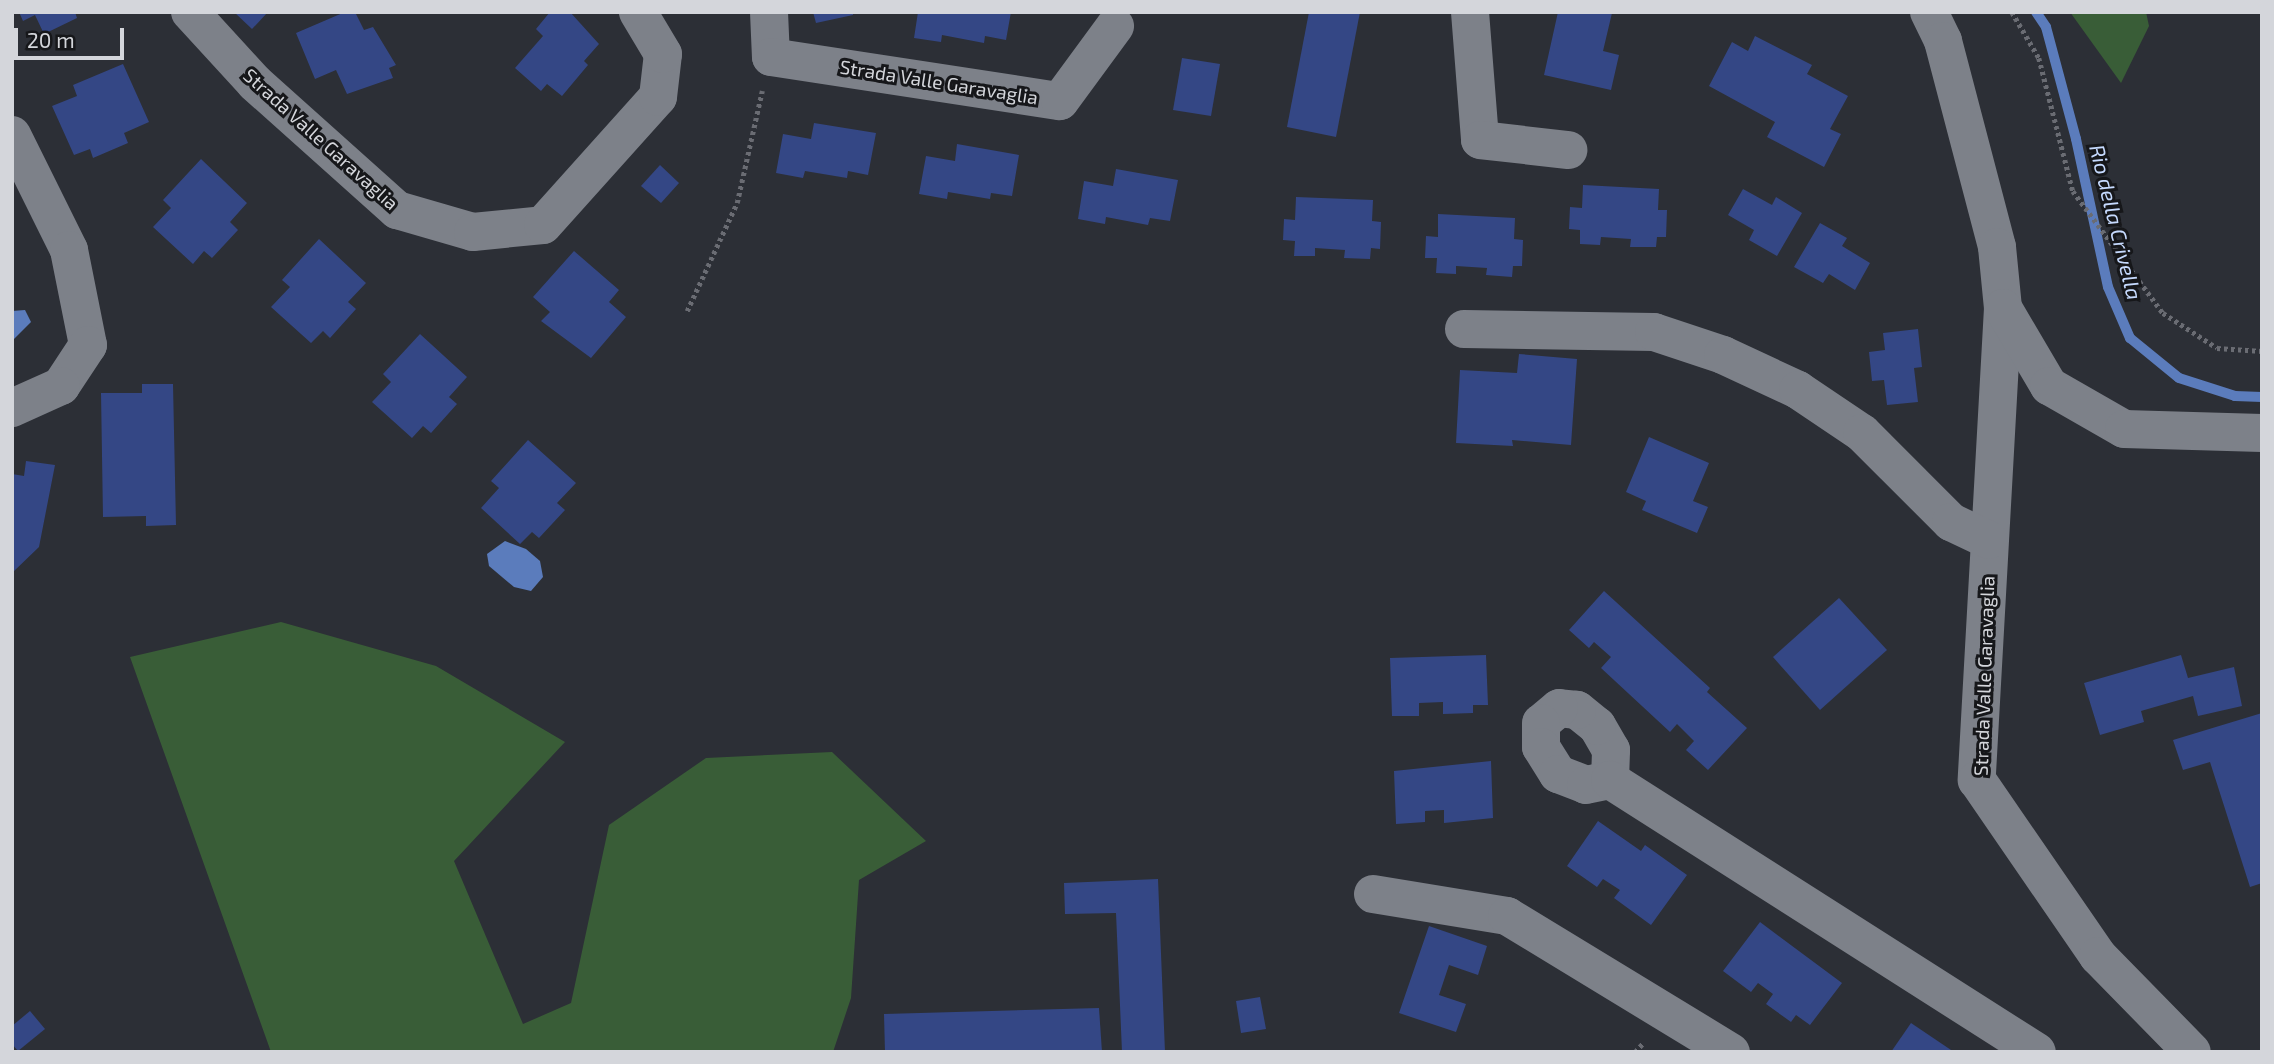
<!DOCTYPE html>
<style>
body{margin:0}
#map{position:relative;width:2274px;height:1064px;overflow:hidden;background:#2c2f36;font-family:"Exo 2",sans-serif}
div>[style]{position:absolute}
.green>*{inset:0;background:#395d37}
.water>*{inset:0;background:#5b7cbc}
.stream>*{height:10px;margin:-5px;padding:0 5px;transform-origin:5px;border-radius:5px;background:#5b7cbc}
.building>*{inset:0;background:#344785}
.path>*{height:4.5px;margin-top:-2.25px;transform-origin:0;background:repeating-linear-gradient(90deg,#6a6c73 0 3.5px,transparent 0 7px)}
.street>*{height:38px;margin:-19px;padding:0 19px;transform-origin:19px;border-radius:19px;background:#7d8189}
span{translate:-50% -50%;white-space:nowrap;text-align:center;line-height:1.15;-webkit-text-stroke:6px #16171a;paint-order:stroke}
.street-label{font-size:19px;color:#d4d6db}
.water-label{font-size:21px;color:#c6dafe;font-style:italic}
.frame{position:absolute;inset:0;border:14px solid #d4d6db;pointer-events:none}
.scale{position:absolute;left:14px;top:28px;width:110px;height:32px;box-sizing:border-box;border:4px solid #d4d6db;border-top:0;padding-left:9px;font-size:21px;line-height:24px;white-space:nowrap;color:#d4d6db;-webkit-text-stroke:5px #16171a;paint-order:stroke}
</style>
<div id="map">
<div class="green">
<div style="clip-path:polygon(2070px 12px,2146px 12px,2149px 26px,2121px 83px)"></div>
<div style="clip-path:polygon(281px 622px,436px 666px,565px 742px,454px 861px,523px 1024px,571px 1003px,609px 825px,706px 758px,832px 752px,926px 841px,859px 880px,851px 998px,833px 1052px,271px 1052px,130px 657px)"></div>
</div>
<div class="water">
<div style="clip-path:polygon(25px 310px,31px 322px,12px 341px,12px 311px)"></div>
<div style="clip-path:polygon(505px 541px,526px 549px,540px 561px,543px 577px,531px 591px,514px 587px,489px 566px,487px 554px)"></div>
</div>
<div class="stream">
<div style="left:2036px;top:12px;width:18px;rotate:56deg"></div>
<div style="left:2046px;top:27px;width:116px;rotate:75deg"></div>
<div style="left:2076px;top:139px;width:151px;rotate:77.8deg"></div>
<div style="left:2108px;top:287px;width:56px;rotate:66.7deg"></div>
<div style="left:2130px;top:338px;width:63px;rotate:39.2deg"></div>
<div style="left:2179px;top:378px;width:59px;rotate:17.8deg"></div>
<div style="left:2235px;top:396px;width:27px;rotate:2deg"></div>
</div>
<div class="building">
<div style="clip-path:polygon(19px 12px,75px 12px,77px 18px,44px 34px,35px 15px,23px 21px)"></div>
<div style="clip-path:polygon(234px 12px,268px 12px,252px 29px)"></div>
<div style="clip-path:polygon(345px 12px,355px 12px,364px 30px,373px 27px,396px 65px,389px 68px,393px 78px,347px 94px,336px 70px,315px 79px,296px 33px)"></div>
<div style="clip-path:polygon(550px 12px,570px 12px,599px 44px,584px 61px,588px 65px,562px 96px,547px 84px,541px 91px,515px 68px,543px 36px,536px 29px)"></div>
<div style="clip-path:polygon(813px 12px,853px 12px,853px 15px,816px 23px)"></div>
<div style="clip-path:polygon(918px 12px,1011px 12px,1006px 40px,985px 36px,984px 43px,942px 35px,941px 42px,914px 38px)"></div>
<div style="clip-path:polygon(1309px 12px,1360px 12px,1336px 137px,1287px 127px)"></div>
<div style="clip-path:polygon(1558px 12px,1612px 13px,1603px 51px,1619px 55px,1611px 90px,1544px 75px)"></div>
<div style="clip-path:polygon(1755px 36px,1812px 65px,1807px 74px,1848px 96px,1830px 129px,1841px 134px,1824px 167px,1767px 137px,1775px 122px,1709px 86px,1732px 42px,1748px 51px)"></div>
<div style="clip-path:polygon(1182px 58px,1220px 64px,1211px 116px,1173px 110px)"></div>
<div style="clip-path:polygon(123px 64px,149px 122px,124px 133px,128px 143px,93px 158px,90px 149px,74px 155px,52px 106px,77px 96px,73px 85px)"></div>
<div style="clip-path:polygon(814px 123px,876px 133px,868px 175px,848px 171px,847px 178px,805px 171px,803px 178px,776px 173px,783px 134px,811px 139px)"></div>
<div style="clip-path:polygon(957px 144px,1019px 155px,1012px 196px,991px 193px,990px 199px,948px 192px,947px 199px,919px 194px,926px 156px,955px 161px)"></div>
<div style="clip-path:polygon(201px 159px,247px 203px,230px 222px,238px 230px,212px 258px,204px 251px,193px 264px,153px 227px,171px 208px,163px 200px)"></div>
<div style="clip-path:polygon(660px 165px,679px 183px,661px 203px,641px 186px)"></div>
<div style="clip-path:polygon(1116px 169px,1178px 180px,1170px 221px,1150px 218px,1148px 225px,1106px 217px,1105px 224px,1078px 219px,1084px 181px,1113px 186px)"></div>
<div style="clip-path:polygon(1583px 185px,1659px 189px,1658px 210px,1667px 210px,1666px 237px,1657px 237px,1656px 247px,1630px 247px,1631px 239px,1601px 237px,1600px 245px,1580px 244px,1580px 230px,1569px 229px,1570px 207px,1582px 208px)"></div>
<div style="clip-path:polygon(1743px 189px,1772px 205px,1776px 197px,1802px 213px,1777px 256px,1749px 240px,1754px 230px,1728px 215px)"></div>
<div style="clip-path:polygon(1296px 197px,1373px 200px,1372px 221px,1381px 222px,1380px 249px,1371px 248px,1370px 259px,1344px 258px,1345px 250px,1315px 248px,1315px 256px,1294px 256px,1295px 241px,1283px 240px,1284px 219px,1295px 220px)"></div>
<div style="clip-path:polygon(1438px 214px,1515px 218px,1514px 239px,1523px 240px,1522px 266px,1513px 266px,1512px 277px,1486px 275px,1487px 268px,1456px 266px,1456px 274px,1436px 273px,1437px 258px,1425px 258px,1426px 236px,1438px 237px)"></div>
<div style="clip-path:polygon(1820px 223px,1847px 238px,1842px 246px,1870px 263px,1855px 290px,1829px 274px,1823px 283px,1794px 267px)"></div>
<div style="clip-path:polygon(319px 239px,366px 283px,348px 302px,356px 309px,330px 338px,323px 331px,311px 343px,271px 307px,290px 287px,282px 280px)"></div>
<div style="clip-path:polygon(574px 251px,619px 290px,609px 302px,626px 317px,591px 358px,541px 321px,550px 312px,533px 297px)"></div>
<div style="clip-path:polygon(1918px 329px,1922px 367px,1914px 368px,1918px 402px,1887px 405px,1884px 380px,1872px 381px,1869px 352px,1885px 350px,1883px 333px)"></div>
<div style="clip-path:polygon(420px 334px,467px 377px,449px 397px,457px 404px,431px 433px,423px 426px,412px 438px,372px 402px,391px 382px,383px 374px)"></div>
<div style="clip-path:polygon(1519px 354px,1577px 359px,1571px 445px,1512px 440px,1513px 446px,1456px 443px,1460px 370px,1517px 373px)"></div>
<div style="clip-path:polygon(142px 384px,173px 384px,176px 525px,146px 526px,146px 516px,103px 517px,101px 393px,142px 393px)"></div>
<div style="clip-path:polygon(1649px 437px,1709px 463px,1693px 501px,1708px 507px,1697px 533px,1642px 510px,1646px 501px,1626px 492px)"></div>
<div style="clip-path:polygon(528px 440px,576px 483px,557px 503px,565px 510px,539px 538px,532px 532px,520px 544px,481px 508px,499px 488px,491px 481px)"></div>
<div style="clip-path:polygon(26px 461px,55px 465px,39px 547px,12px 573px,12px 474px,24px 476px)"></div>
<div style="clip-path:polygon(1604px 591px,1710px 688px,1707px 692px,1747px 728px,1708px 770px,1686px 750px,1694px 741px,1677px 724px,1670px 732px,1601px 668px,1611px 657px,1594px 642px,1589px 648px,1569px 630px)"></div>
<div style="clip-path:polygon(1839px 598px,1887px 650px,1820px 710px,1773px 657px)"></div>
<div style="clip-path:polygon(1486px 655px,1488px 705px,1473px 705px,1473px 713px,1443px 714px,1443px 702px,1419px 703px,1419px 716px,1392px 716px,1390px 658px)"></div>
<div style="clip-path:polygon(2181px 655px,2188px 678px,2234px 667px,2242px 706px,2198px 716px,2193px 696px,2141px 711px,2144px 722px,2100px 735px,2084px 683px)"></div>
<div style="clip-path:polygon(2262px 713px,2262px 883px,2250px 887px,2210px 762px,2183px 770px,2173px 740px)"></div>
<div style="clip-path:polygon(1491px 761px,1493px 818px,1444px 823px,1444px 810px,1425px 811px,1425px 822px,1396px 824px,1394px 771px)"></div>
<div style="clip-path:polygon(1598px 821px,1641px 851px,1645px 845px,1687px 875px,1651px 925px,1614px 898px,1620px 890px,1603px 879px,1597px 887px,1567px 866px)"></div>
<div style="clip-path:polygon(1158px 879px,1165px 1052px,1122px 1052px,1116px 913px,1065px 914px,1064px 883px)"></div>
<div style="clip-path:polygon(1760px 922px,1842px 983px,1810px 1025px,1796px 1015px,1791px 1022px,1766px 1004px,1773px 994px,1758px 983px,1751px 992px,1723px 971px)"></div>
<div style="clip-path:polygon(1429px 926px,1487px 946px,1478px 975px,1449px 965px,1439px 995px,1466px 1004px,1456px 1032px,1399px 1013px)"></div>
<div style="clip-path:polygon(1260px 997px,1266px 1029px,1241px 1033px,1236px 1001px)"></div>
<div style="clip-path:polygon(1099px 1008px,1102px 1052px,885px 1052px,884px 1014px)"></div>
<div style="clip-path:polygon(30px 1011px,45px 1029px,18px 1051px,12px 1044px,12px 1026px)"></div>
<div style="clip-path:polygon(1911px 1023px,1954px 1052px,1891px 1052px)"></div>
</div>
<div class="path">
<div style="left:2012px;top:12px;width:53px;rotate:59.6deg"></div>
<div style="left:2039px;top:58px;width:137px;rotate:75.7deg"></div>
<div style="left:2073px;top:191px;width:152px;rotate:53.6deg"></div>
<div style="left:2163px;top:313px;width:64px;rotate:32.9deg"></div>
<div style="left:2217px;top:348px;width:45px;rotate:3.8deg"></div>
<div style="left:687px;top:311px;width:119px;rotate:-65.2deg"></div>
<div style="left:737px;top:203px;width:115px;rotate:-77.4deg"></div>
<div style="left:1635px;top:1052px;width:13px;rotate:-48deg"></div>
</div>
<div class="street">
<div style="left:190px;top:12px;width:96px;rotate:47.5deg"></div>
<div style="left:255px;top:83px;width:191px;rotate:41.8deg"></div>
<div style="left:397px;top:210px;width:79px;rotate:16.1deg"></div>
<div style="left:473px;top:232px;width:70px;rotate:-5.7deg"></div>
<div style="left:543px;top:225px;width:172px;rotate:-48.1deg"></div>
<div style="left:658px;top:97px;width:43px;rotate:-83.4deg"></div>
<div style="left:663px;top:54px;width:49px;rotate:-120.8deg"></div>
<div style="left:769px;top:12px;width:45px;rotate:87.5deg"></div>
<div style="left:771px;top:57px;width:292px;rotate:8.7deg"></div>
<div style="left:1060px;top:101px;width:93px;rotate:-53.7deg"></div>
<div style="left:1470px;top:12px;width:128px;rotate:85.5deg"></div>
<div style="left:1480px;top:140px;width:89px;rotate:6.5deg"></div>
<div style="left:1929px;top:12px;width:32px;rotate:64deg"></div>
<div style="left:1943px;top:41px;width:213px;rotate:75.3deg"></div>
<div style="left:1997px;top:247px;width:61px;rotate:84.4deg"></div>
<div style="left:2003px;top:308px;width:473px;rotate:93.2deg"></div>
<div style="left:1977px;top:780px;width:214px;rotate:55.5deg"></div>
<div style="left:2098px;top:956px;width:134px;rotate:45.6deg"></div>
<div style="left:12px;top:135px;width:128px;rotate:63.6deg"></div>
<div style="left:69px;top:250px;width:97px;rotate:78.7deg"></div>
<div style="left:88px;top:345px;width:49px;rotate:123.4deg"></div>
<div style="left:61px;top:386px;width:54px;rotate:155.8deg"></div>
<div style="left:2003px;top:308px;width:91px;rotate:59.5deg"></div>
<div style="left:2049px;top:386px;width:86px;rotate:29.8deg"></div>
<div style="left:2124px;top:429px;width:138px;rotate:1.7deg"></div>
<div style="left:1464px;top:329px;width:190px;rotate:0.9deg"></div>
<div style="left:1654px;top:332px;width:73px;rotate:18.4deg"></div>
<div style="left:1723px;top:355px;width:83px;rotate:25deg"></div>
<div style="left:1798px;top:390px;width:77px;rotate:33.9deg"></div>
<div style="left:1862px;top:433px;width:126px;rotate:45deg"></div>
<div style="left:1951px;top:522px;width:42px;rotate:25.3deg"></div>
<div style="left:1610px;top:780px;width:30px;rotate:-88deg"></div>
<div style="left:1611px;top:750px;width:28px;rotate:-120deg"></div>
<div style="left:1597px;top:726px;width:26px;rotate:-141deg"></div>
<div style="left:1577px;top:710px;width:18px;rotate:-174deg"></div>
<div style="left:1559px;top:708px;width:23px;rotate:140deg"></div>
<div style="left:1541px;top:723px;width:24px;rotate:90deg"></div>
<div style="left:1541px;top:747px;width:32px;rotate:58deg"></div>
<div style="left:1558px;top:774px;width:30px;rotate:21deg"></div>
<div style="left:1586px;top:785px;width:25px;rotate:-12deg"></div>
<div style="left:1610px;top:780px;width:506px;rotate:32.5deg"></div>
<div style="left:1373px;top:894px;width:136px;rotate:9.3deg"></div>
<div style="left:1507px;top:916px;width:262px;rotate:31.3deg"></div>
</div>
<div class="street-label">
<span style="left:939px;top:82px;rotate:9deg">Strada Valle Garavaglia</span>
<span style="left:321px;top:139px;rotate:42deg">Strada Valle Garavaglia</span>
<span style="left:1984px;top:676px;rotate:-88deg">Strada Valle Garavaglia</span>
</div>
<div class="water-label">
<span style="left:2116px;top:222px;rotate:76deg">Rio della Crivella</span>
</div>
<div class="frame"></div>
<div class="scale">20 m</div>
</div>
